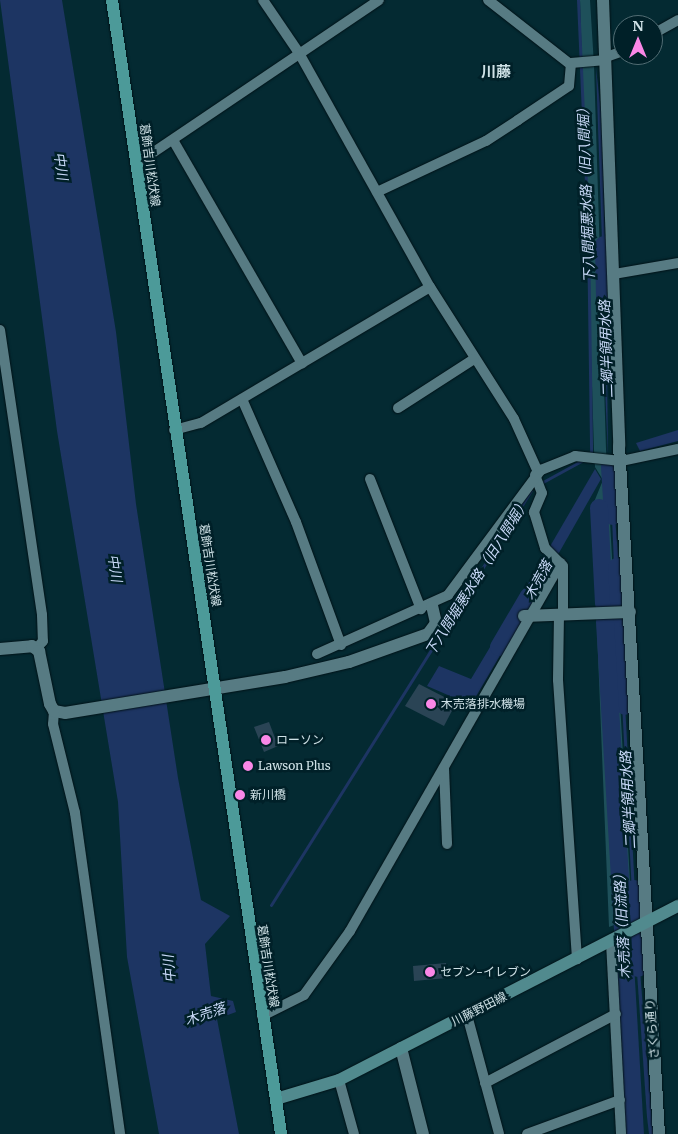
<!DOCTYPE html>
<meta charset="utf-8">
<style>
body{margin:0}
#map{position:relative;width:678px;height:1134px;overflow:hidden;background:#042a32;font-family:Merriweather,"Noto Sans JP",serif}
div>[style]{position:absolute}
.green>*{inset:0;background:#1e505a}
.water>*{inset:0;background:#1d3563}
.stream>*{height:3px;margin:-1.5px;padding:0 1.5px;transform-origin:1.5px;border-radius:1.5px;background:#1d3563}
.river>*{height:18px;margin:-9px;padding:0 9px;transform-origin:9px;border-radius:9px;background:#1d3563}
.building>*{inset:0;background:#2a4455}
.roads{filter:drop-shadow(0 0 1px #001217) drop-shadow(0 0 1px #001217)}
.minor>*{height:10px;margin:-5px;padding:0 5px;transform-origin:5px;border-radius:5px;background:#577b83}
.tertiary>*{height:12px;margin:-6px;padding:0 6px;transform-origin:6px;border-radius:6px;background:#577b83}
.secondary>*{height:12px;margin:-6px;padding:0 6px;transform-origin:6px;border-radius:6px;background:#518a8e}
.primary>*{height:12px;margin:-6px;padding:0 6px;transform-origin:6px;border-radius:6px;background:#4c9a99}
.dots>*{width:14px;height:14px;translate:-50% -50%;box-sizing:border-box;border:2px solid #002028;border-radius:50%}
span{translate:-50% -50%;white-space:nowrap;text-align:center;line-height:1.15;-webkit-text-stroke:5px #002028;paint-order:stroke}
.street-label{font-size:12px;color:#cee1e6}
.poi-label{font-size:12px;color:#cee1e6}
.left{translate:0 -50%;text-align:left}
.water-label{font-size:14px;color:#c8d9f8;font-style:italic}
.quarter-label{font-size:15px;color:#cee1e6;font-weight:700}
.north{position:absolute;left:613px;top:15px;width:50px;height:50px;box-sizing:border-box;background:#002028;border:1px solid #526d74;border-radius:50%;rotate:0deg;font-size:14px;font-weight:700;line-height:20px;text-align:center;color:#cee1e6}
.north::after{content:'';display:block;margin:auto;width:18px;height:22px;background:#fa87e7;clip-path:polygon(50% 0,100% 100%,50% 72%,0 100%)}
</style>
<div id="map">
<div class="green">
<div style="clip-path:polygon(580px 0,590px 0,594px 65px,606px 449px,632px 918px,609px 927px,592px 507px,603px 480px,595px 467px,594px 450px)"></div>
</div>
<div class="water">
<div style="clip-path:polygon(0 0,62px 0,116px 332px,136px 504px,178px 778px,201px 900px,230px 916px,205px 944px,211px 996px,233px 1001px,236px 1012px,217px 1019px,239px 1134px,159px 1134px,127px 957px,118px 802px,57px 431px)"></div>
<div style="clip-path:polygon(596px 68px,601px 112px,606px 270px,603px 270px)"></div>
<div style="clip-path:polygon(603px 275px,606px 275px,608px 457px,605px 387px)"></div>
<div style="clip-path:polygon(678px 430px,678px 441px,640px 451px,636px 443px)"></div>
<div style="clip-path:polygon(595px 469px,601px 479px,527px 609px,513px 610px)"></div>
<div style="clip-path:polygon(611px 494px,613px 494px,621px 589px,615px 589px)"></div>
<div style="clip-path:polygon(502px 627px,515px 630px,471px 705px,427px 686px,439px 666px,471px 679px)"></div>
<div style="clip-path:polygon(621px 684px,624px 684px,636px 911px,633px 912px)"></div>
<div style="clip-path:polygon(635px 944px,638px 945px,653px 1134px,649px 1134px,647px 1117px)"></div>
</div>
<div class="stream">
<div style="left:578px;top:0;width:229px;rotate:87.5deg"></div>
<div style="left:588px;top:229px;width:223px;rotate:89.2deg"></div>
<div style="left:591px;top:452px;width:4px;rotate:135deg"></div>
<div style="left:541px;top:483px;width:48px;rotate:-28.7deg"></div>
<div style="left:271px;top:905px;width:489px;rotate:-57.9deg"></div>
</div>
<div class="river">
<div style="left:604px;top:245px;width:54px;rotate:88.9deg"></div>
<div style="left:610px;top:467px;width:49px;rotate:86.5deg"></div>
<div style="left:599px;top:508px;width:96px;rotate:87deg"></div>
<div style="left:617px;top:567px;width:139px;rotate:86.7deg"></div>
<div style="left:605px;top:622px;width:513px;rotate:86.65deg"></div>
<div style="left:499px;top:647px;width:59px;rotate:-59.5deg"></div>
<div style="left:634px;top:889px;width:79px;rotate:87.1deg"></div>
</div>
<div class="building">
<div style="clip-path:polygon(419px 684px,456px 703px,444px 726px,405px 706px)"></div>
<div style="clip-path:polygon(269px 722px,278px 746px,264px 752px,254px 727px)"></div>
<div style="clip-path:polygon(446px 963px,447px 978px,414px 981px,413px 966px)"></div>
</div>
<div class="roads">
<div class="minor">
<div style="left:263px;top:0;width:64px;rotate:55.8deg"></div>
<div style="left:299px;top:53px;width:268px;rotate:60.8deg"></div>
<div style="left:430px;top:287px;width:156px;rotate:57.5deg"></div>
<div style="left:514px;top:419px;width:58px;rotate:65.6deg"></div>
<div style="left:488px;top:0;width:104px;rotate:38deg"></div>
<div style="left:653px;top:34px;width:29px;rotate:-29deg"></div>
<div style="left:606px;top:57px;width:18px;rotate:-19deg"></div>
<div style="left:173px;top:140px;width:258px;rotate:60deg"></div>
<div style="left:136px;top:164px;width:293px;rotate:-34deg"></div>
<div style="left:377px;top:192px;width:120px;rotate:-25.1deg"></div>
<div style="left:486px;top:141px;width:38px;rotate:-33deg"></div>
<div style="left:518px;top:120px;width:61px;rotate:-33.7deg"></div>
<div style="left:569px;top:86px;width:23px;rotate:-85deg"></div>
<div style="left:571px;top:63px;width:35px;rotate:-5deg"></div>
<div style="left:614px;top:274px;width:65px;rotate:-9.8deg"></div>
<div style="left:0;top:330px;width:288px;rotate:81.6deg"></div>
<div style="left:42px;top:615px;width:26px;rotate:88deg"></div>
<div style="left:43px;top:641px;width:11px;rotate:131deg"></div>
<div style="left:242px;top:399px;width:134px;rotate:66.3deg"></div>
<div style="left:296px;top:522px;width:131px;rotate:69.9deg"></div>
<div style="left:398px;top:408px;width:90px;rotate:-32.8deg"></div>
<div style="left:174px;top:430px;width:28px;rotate:-15deg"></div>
<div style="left:201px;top:423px;width:266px;rotate:-30.7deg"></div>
<div style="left:535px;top:475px;width:19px;rotate:69deg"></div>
<div style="left:542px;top:493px;width:21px;rotate:113deg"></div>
<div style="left:534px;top:512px;width:38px;rotate:73deg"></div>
<div style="left:545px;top:548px;width:25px;rotate:45deg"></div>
<div style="left:563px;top:566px;width:49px;rotate:90deg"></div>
<div style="left:370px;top:479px;width:140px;rotate:68.6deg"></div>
<div style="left:559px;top:615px;width:65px;rotate:90.9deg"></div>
<div style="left:558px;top:680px;width:280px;rotate:86.1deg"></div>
<div style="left:317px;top:654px;width:144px;rotate:-24.2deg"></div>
<div style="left:448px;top:595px;width:156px;rotate:-53.4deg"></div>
<div style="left:541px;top:470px;width:37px;rotate:-22deg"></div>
<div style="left:575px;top:456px;width:46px;rotate:6.2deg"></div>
<div style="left:621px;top:461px;width:58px;rotate:-11.9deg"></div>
<div style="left:54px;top:711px;width:13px;rotate:94deg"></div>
<div style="left:53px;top:724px;width:92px;rotate:76.1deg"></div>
<div style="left:75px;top:813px;width:324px;rotate:82deg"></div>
<div style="left:444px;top:768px;width:76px;rotate:87.7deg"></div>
<div style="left:611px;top:942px;width:192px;rotate:87deg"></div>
<div style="left:467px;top:1015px;width:123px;rotate:74.9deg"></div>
<div style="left:262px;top:1016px;width:47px;rotate:-26.6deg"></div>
<div style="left:304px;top:995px;width:79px;rotate:-54.3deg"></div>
<div style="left:350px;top:931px;width:424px;rotate:-60.2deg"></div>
<div style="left:339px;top:1080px;width:56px;rotate:74.5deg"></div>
<div style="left:485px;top:1083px;width:148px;rotate:-27.8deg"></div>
<div style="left:527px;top:1134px;width:99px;rotate:-20.1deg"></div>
</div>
<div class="tertiary">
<div style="left:603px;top:0;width:445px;rotate:87.9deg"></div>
<div style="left:619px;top:445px;width:690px;rotate:86.68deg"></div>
<div style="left:524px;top:616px;width:106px;rotate:-2.2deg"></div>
<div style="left:0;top:649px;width:32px;rotate:-5deg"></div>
<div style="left:32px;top:646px;width:9px;rotate:36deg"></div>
<div style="left:39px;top:651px;width:54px;rotate:78.3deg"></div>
<div style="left:50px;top:704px;width:8px;rotate:60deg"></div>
<div style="left:54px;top:711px;width:11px;rotate:10deg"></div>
<div style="left:65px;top:713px;width:223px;rotate:-9.3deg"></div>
<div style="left:285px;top:677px;width:66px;rotate:-13.2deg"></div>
<div style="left:349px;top:662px;width:84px;rotate:-19.5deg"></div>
<div style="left:428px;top:634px;width:14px;rotate:-54deg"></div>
<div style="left:436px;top:623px;width:17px;rotate:-103deg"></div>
<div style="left:401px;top:1048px;width:89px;rotate:75.7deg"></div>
</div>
<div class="secondary">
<div style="left:276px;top:1099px;width:66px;rotate:-16.8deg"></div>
<div style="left:339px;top:1080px;width:381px;rotate:-27.2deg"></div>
</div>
<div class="primary">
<div style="left:112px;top:0;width:1147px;rotate:81.52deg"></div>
</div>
</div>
<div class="dots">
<div style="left:431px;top:704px;background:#fa87e7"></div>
<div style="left:266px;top:740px;background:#fa87e7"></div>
<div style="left:248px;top:766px;background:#fa87e7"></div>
<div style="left:240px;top:795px;background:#fa87e7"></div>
<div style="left:430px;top:972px;background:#fa87e7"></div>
</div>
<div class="street-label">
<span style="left:150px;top:165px;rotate:82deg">葛飾吉川松伏線</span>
<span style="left:210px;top:565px;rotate:81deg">葛飾吉川松伏線</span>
<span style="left:268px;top:966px;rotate:81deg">葛飾吉川松伏線</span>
<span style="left:479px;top:1009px;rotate:-27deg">川藤野田線</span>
<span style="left:652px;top:1029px;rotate:-94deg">さくら通り</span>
</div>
<div class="poi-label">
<span class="left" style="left:441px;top:704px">木売落排水機場</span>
<span class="left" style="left:276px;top:740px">ローソン</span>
<span class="left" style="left:258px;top:766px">Lawson Plus</span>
<span class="left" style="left:250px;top:795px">新川橋</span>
<span class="left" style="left:440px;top:972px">セブン-イレブン</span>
</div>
<div class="water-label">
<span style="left:61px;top:166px;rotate:82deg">中川</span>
<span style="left:586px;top:192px;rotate:-92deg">下八間堀悪水路（旧八間堀）</span>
<span style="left:606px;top:349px;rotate:-92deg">二郷半領用水路</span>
<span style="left:115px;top:568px;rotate:81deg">中川</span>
<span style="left:477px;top:577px;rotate:-58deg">下八間堀悪水路（旧八間堀）</span>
<span style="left:538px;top:580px;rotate:-61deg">木売落</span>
<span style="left:628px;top:800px;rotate:-93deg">二郷半領用水路</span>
<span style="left:622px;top:923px;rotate:-93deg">木売落（旧流路）</span>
<span style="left:169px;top:969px;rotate:-95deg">中川</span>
<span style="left:205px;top:1014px;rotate:-19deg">木売落</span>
</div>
<div class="quarter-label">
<span style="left:496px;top:72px">川藤</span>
</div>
<div class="north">N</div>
</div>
